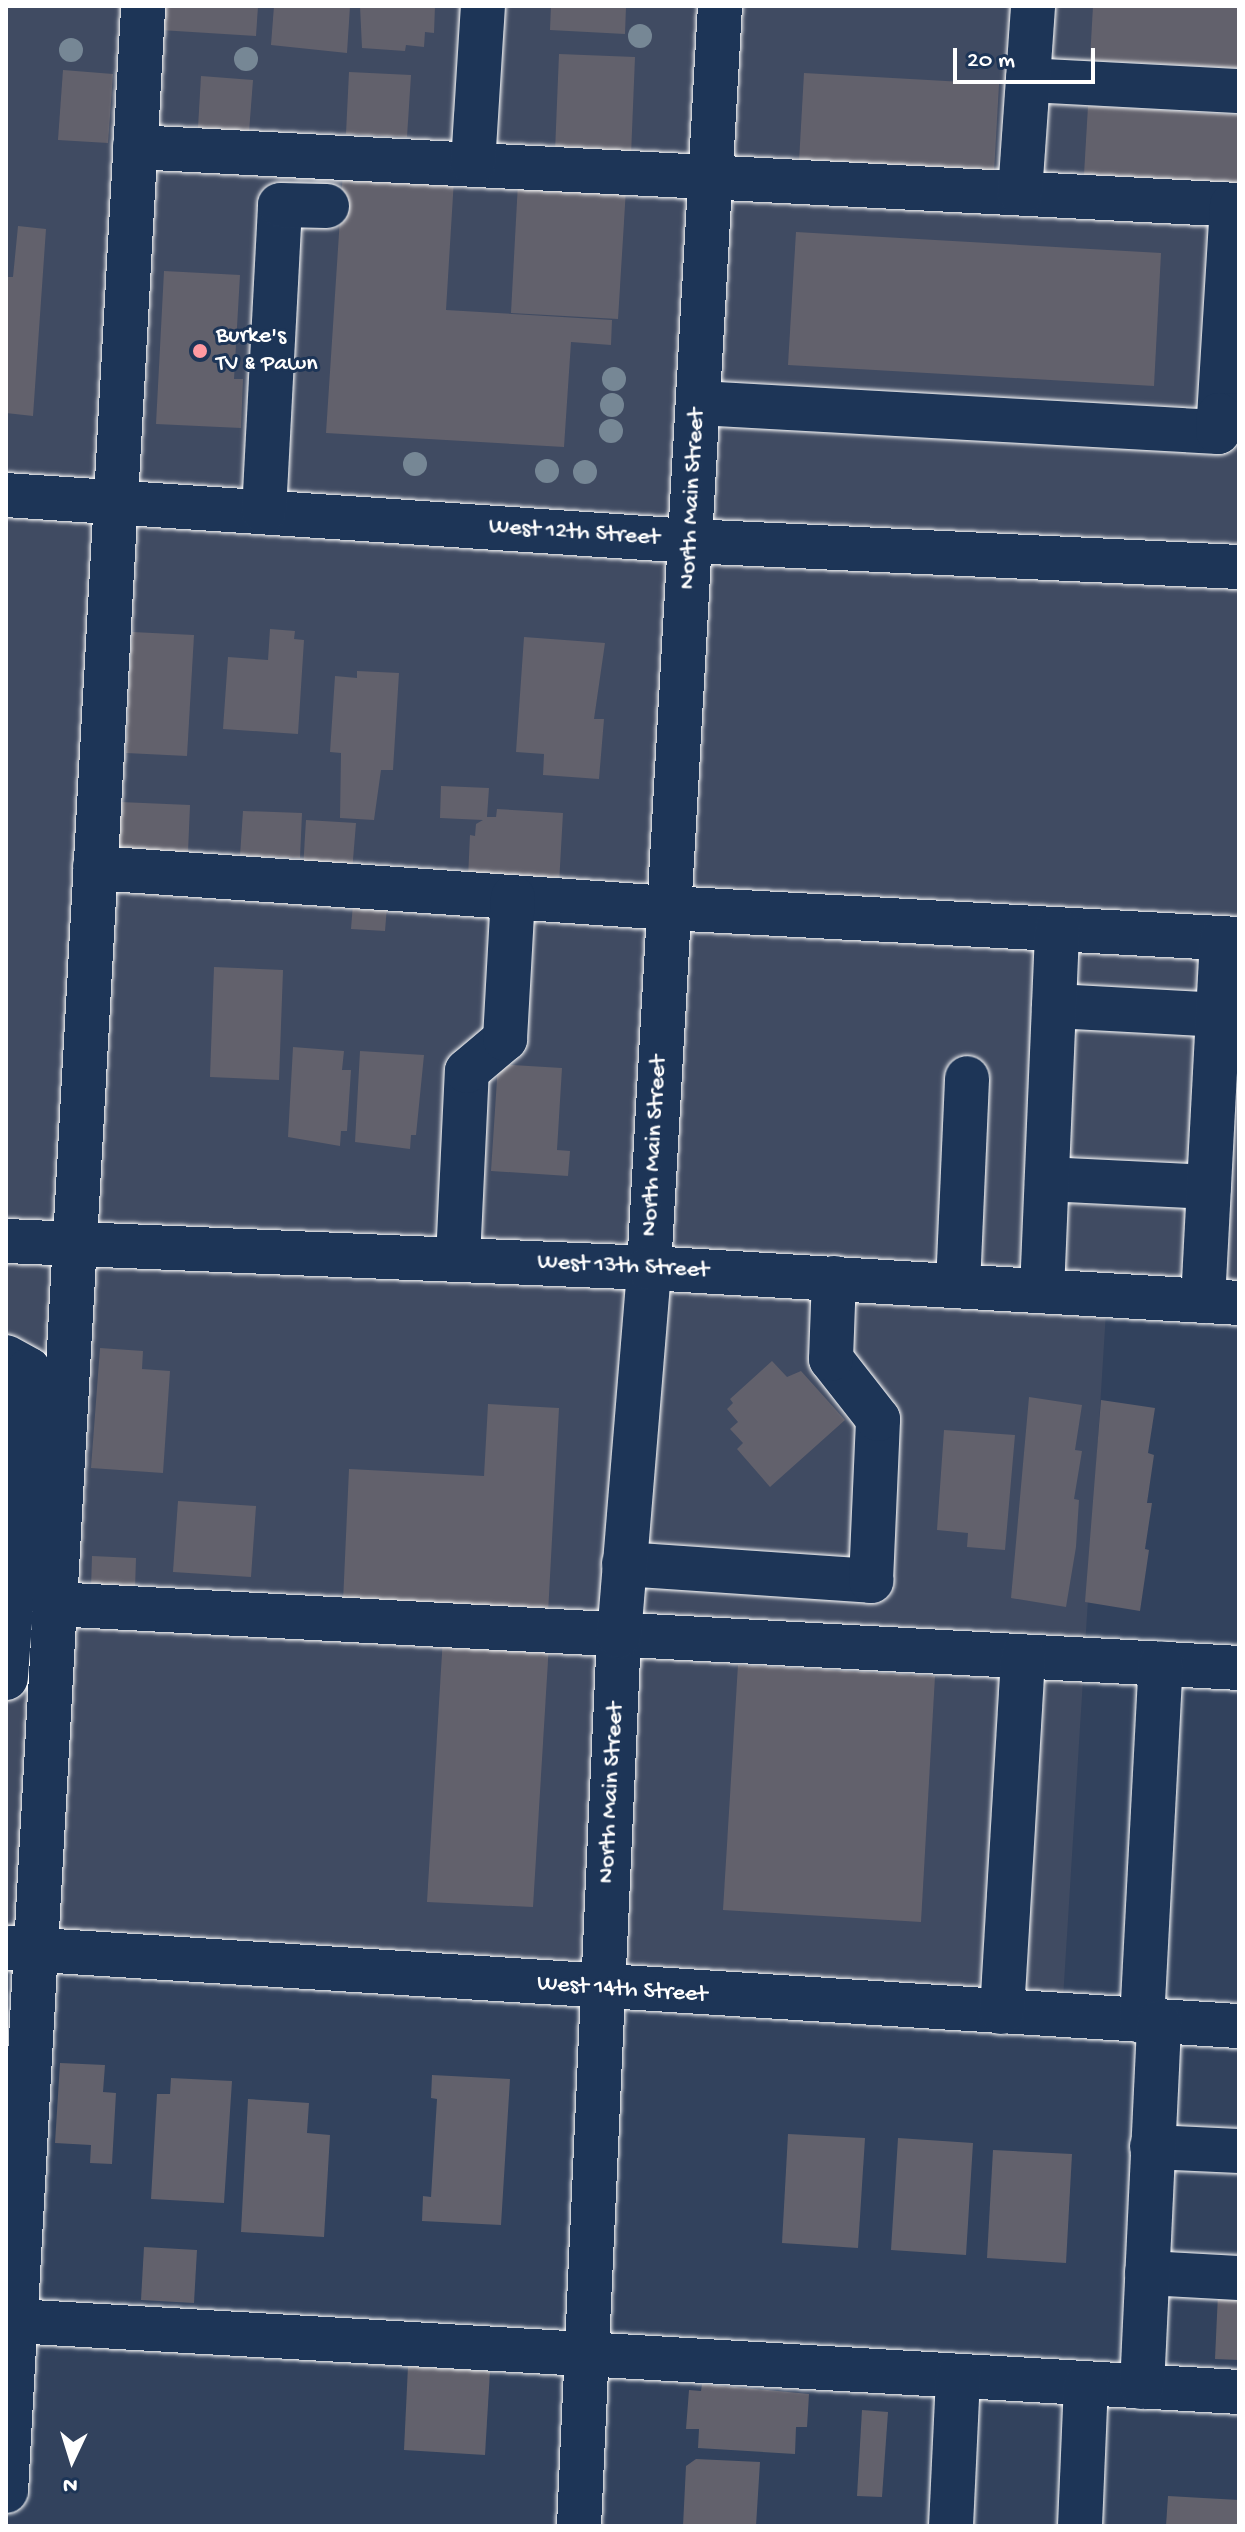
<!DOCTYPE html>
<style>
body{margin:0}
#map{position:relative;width:1245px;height:2532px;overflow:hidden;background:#32425d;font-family:"Gochi Hand",sans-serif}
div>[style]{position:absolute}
.built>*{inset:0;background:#404b62}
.building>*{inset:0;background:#62616c}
.roads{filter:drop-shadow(0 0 2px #fff) drop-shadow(0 0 2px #fff)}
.minor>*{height:44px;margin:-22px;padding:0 22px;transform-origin:22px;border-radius:22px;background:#1d3557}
.major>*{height:44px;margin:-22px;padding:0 22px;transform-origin:22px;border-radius:22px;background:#1d3557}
.trees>*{width:24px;height:24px;margin:-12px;border-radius:50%;background:#768795}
.dots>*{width:22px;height:22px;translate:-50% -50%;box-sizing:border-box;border:4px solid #1d3557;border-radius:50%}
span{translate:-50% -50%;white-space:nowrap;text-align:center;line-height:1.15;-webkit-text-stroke:6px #1d3557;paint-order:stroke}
.poi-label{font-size:24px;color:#fff}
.left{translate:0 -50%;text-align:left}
.street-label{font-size:24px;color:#fff}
.frame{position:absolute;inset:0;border:8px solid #fff;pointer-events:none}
.north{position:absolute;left:32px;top:2420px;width:80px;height:80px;-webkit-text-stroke:6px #1d3557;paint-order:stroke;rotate:184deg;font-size:22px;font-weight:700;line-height:32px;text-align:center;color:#fff}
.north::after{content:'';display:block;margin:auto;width:28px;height:36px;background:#fff;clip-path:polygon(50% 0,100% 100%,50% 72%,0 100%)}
.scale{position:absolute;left:953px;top:48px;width:142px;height:36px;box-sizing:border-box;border:4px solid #fff;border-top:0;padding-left:10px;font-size:24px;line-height:28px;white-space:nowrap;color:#fff;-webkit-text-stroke:6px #1d3557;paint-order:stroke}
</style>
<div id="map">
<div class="built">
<div style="clip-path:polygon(6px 6px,1239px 6px,1239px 1303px,1107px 1296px,1062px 2015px,6px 1958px)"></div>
</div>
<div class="building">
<div style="clip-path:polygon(162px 6px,258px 6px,256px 36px,160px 30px)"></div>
<div style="clip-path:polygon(274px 6px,350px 6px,347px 53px,271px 45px)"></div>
<div style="clip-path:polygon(360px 6px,435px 6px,434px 33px,425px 32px,424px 47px,406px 45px,405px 51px,362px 48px)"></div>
<div style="clip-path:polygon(551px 6px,626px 6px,625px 34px,550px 30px)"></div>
<div style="clip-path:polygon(1093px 6px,1239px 6px,1239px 68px,1090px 60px)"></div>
<div style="clip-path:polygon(559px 54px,635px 57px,631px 155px,555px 152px)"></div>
<div style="clip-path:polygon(63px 70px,113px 74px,108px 143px,58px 140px)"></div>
<div style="clip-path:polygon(349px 72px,411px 75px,407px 137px,346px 134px)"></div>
<div style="clip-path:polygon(804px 73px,999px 84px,994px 172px,799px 162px)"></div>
<div style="clip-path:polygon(201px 76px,253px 80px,249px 132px,198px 128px)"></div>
<div style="clip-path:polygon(1088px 106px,1239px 115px,1239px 184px,1084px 175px)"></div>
<div style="clip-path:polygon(343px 172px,454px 179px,446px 310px,612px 320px,611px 345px,571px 342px,564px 447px,326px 433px)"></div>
<div style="clip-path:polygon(518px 183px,626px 189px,618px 319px,511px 313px)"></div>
<div style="clip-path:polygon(18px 226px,46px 229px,33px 416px,6px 413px,6px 277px,13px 277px)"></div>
<div style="clip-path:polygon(796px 232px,1161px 253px,1154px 386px,788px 365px)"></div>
<div style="clip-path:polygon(164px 271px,240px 275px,234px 379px,243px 379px,241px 428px,156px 424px)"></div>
<div style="clip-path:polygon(270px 629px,295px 631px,294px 639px,304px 640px,298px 734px,223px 729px,228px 657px,268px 660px)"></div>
<div style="clip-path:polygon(132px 632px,194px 635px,187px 756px,126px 753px)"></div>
<div style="clip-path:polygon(524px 637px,605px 643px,594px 719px,604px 719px,599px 779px,543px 775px,544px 754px,516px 752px)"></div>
<div style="clip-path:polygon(357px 671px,399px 673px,393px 770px,381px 770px,374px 820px,340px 818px,341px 753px,330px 752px,335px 676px,357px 678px)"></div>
<div style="clip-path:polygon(441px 786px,489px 788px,487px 817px,496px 817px,497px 809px,563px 813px,559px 884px,468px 878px,470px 835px,475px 836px,476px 824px,483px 820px,440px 818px)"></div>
<div style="clip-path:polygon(120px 802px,190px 805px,188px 852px,118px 849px)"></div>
<div style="clip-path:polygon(243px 811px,302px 813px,300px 858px,240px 856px)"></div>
<div style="clip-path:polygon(306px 820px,356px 823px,352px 872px,303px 869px)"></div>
<div style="clip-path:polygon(353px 904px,387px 906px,385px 931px,351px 929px)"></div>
<div style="clip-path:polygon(214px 967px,283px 970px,279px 1080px,210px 1077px)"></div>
<div style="clip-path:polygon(293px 1047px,344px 1051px,342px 1070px,351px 1070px,347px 1131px,341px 1131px,340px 1146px,288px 1137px)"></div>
<div style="clip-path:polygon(360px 1051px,424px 1055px,416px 1135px,411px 1135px,410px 1149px,355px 1142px)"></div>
<div style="clip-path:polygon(498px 1064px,562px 1068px,557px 1150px,570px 1151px,568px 1176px,491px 1171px)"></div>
<div style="clip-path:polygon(100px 1348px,143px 1351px,142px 1369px,170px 1371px,163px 1473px,91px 1468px)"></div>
<div style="clip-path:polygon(772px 1361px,787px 1377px,801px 1371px,845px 1420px,770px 1487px,737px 1449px,743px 1443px,730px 1429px,738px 1422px,727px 1409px,733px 1403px,730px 1399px)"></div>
<div style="clip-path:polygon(1029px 1397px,1082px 1405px,1075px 1450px,1082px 1451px,1074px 1499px,1079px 1500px,1076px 1547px,1066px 1607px,1011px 1598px)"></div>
<div style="clip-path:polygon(1101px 1400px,1155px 1408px,1148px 1453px,1154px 1455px,1147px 1503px,1152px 1503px,1145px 1549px,1149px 1550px,1140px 1611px,1085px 1602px)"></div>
<div style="clip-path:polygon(488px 1404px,559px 1408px,548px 1614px,343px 1602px,349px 1469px,484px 1476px)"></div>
<div style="clip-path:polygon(944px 1430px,1015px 1435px,1005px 1550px,967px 1547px,968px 1533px,937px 1530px)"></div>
<div style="clip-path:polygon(178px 1501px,256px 1506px,251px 1577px,173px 1572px)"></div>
<div style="clip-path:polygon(92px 1556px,136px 1558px,135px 1589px,91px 1588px)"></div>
<div style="clip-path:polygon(443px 1637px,549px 1644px,533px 1907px,427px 1902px)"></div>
<div style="clip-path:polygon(738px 1665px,935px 1676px,921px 1922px,723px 1910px)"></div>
<div style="clip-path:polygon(60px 2063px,105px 2065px,103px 2092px,116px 2093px,112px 2164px,90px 2163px,91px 2145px,55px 2143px)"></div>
<div style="clip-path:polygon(432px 2075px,510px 2079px,501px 2225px,422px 2221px,423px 2196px,431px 2197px,437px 2099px,431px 2098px)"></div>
<div style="clip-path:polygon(171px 2078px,232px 2081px,224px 2203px,151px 2199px,157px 2094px,170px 2094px)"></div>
<div style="clip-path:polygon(248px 2099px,309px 2103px,307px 2133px,330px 2135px,324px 2237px,241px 2232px)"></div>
<div style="clip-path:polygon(788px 2134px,865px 2138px,858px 2248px,782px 2243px)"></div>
<div style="clip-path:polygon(898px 2138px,973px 2143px,966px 2255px,891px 2250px)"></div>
<div style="clip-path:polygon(993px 2150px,1072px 2154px,1066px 2263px,987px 2258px)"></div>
<div style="clip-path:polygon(144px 2247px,197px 2250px,194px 2303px,141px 2300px)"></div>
<div style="clip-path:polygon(1218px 2294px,1239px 2295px,1239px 2360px,1215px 2359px)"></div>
<div style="clip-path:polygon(408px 2366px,490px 2371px,485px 2455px,404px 2450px)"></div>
<div style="clip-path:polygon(702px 2384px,809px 2394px,807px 2427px,796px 2427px,795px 2454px,698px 2448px,699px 2429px,686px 2429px,689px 2390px,701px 2391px)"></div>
<div style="clip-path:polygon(862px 2410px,888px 2412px,882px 2497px,857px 2496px)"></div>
<div style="clip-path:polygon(696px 2459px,760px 2462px,756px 2526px,683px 2526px,686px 2466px)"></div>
<div style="clip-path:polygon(1168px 2496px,1239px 2500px,1239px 2526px,1166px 2526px)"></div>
</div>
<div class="roads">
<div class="minor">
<div style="left:1028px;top:80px;width:211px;rotate:3deg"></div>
<div style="left:135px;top:147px;width:1106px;rotate:3.01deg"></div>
<div style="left:473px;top:164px;width:158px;rotate:-86.4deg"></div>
<div style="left:1020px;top:193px;width:187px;rotate:-86deg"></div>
<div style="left:1232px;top:205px;width:210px;rotate:93.5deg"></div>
<div style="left:1219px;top:415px;width:20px;rotate:3deg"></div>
<div style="left:699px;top:403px;width:520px;rotate:3.2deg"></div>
<div style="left:1218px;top:432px;width:17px;rotate:-87deg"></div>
<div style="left:6px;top:495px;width:686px;rotate:3.85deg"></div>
<div style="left:690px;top:541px;width:550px;rotate:2.71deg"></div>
<div style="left:264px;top:512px;width:307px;rotate:-87deg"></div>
<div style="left:280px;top:205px;width:47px;rotate:1.2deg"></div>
<div style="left:95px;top:868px;width:574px;rotate:3.99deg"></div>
<div style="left:668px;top:908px;width:572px;rotate:3.11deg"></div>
<div style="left:1054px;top:1006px;width:164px;rotate:3.1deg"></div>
<div style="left:1047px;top:1179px;width:162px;rotate:2.8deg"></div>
<div style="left:458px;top:1259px;width:188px;rotate:-87.3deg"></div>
<div style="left:467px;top:1071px;width:50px;rotate:-40.1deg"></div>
<div style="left:505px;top:1039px;width:142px;rotate:-86.8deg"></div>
<div style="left:958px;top:1286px;width:208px;rotate:-87.5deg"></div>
<div style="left:1042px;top:1291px;width:362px;rotate:-87.6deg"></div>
<div style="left:1203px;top:1301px;width:363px;rotate:-87deg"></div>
<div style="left:6px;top:1357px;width:26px;rotate:29deg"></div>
<div style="left:29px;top:1370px;width:309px;rotate:94.3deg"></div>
<div style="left:624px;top:1564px;width:248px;rotate:3.9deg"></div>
<div style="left:871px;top:1581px;width:162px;rotate:-87.5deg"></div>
<div style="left:878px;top:1419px;width:76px;rotate:-128.1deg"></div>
<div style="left:831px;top:1359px;width:81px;rotate:-87.9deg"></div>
<div style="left:54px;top:1604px;width:1187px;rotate:3.09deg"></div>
<div style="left:8px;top:1948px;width:1233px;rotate:3.63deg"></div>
<div style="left:1002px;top:2012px;width:356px;rotate:-86.6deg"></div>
<div style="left:1142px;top:2021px;width:358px;rotate:-87deg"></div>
<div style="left:1152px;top:2147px;width:87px;rotate:2.6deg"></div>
<div style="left:1147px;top:2273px;width:92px;rotate:3.1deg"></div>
<div style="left:15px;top:2321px;width:1226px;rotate:3.32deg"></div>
<div style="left:1142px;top:2387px;width:365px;rotate:-87.3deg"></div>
<div style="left:6px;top:2491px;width:2489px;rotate:-86.84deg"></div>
<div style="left:579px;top:2526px;width:891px;rotate:-87.43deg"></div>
<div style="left:619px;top:1636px;width:369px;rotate:-85.3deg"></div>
<div style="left:649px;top:1268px;width:1264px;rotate:-86.78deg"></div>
<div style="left:951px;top:2526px;width:149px;rotate:-87.3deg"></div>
<div style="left:1080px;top:2526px;width:142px;rotate:-87.6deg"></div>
</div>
<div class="major">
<div style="left:6px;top:1241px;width:644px;rotate:2.4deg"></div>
<div style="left:649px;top:1268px;width:591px;rotate:3.39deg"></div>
</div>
</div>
<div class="trees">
<div style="left:640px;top:36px"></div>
<div style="left:71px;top:50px"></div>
<div style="left:246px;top:59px"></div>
<div style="left:614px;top:379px"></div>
<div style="left:612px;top:405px"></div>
<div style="left:611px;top:431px"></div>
<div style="left:415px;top:464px"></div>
<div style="left:547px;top:471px"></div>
<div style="left:585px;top:472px"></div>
</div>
<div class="dots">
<div style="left:200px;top:351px;background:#ff9aa2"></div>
</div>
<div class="poi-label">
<span class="left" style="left:216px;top:351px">Burke's<br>TV &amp; Pawn</span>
</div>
<div class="street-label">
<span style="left:693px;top:499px;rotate:-87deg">North Main Street</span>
<span style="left:574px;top:533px;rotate:4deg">West 12th Street</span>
<span style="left:655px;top:1146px;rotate:-87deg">North Main Street</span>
<span style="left:623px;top:1267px;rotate:3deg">West 13th Street</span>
<span style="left:612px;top:1793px;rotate:-87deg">North Main Street</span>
<span style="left:622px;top:1990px;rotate:4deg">West 14th Street</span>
</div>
<div class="frame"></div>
<div class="north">N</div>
<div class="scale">20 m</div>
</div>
